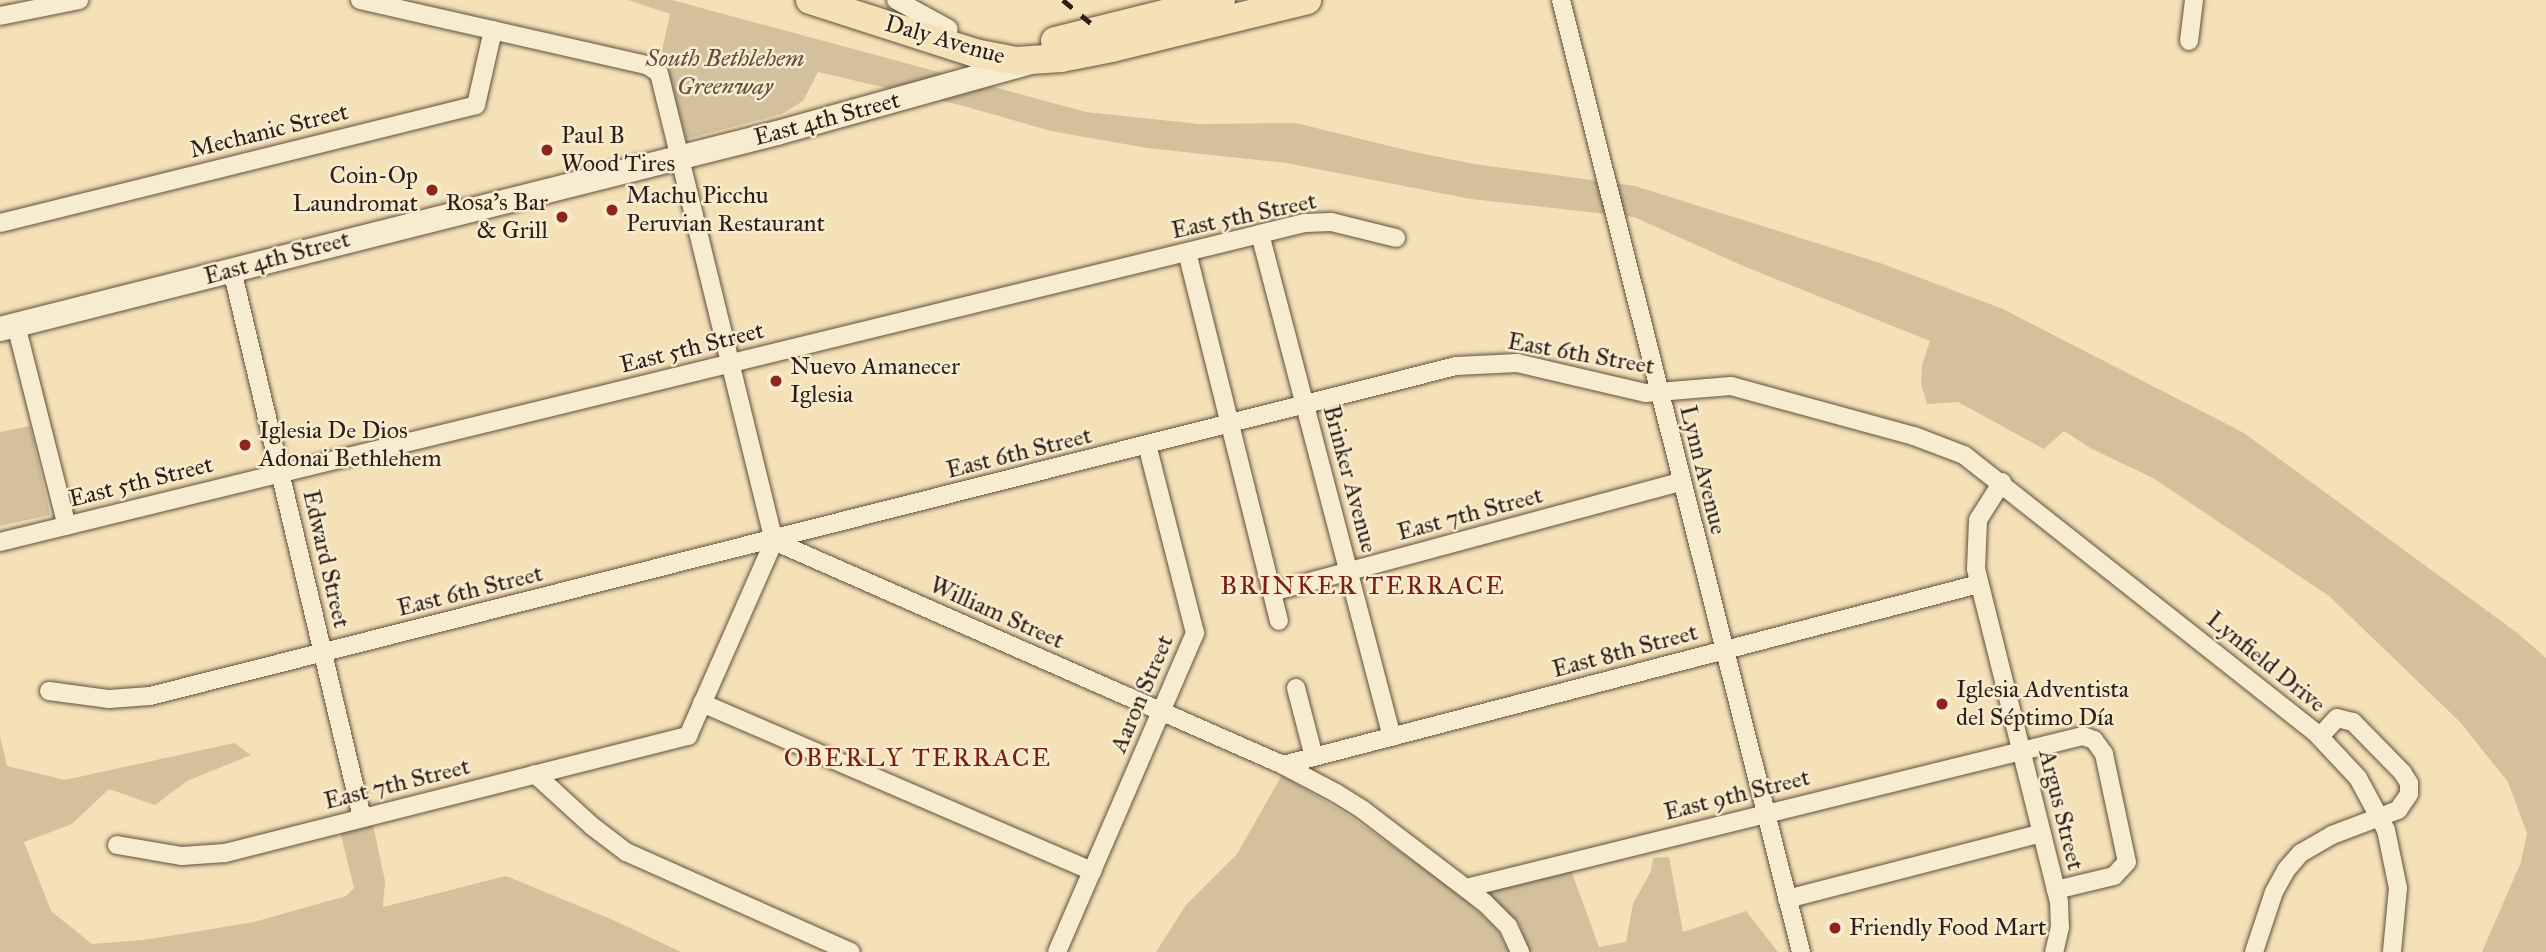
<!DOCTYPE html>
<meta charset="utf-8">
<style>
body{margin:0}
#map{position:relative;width:2546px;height:952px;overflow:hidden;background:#f5e1b7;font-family:"IM FELL Great Primer",serif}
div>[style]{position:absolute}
.green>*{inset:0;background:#d3c09c}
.roads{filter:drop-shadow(0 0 2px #604f40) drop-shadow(0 0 2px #604f40)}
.minor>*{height:18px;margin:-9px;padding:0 9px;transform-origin:9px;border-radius:9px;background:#f8ecd0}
.secondary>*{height:24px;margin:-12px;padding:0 12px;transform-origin:12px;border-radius:12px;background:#f8ecd0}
.trunk>*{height:28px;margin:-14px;padding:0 14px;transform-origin:14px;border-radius:14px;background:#f5e1b7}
.rail>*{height:4.5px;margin-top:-2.25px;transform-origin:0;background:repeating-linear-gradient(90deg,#2e1e18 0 12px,transparent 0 24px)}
.dots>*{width:19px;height:19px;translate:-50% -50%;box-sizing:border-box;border:4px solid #f8ecd0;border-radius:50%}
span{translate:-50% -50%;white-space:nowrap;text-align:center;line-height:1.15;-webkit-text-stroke:5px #f8ecd0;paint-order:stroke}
.street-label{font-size:24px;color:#2e1e18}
.park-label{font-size:24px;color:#604f40;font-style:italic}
.poi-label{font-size:24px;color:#2e1e18}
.left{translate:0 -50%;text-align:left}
.right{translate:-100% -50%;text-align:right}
.neighbourhood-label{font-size:26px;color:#7a1f14;letter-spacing:2px}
</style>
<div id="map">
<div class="green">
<div style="clip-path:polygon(628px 0,672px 0,1086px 112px,1199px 124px,1296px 123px,1414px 152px,1474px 164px,1635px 186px,1883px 264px,2003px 309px,2244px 433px,2516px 632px,2546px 658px,2546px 952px,2482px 952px,2521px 862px,2527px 833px,2508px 782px,2460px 722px,2329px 596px,2153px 478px,2092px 449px,2064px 431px,2044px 449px,1958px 402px,1927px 404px,1921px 384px,1922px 365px,1930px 341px,1741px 265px,1634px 217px,1471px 199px,1286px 163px,1147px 148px,1051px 131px,960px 105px,818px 72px,803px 101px,782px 114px,686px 139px,667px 69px,660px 59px,670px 14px)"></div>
<div style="clip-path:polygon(30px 426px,50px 515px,0 526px,0 432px)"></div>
<div style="clip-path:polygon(0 736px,7px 766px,65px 780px,234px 743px,251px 755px,187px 781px,155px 805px,109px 789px,72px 824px,24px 842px,51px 911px,92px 944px,144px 940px,254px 922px,346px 896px,354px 888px,340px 831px,373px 825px,385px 881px,383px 907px,506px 876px,613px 920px,681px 952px,0 952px)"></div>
<div style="clip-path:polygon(1282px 775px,1351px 817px,1457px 892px,1496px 928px,1509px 952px,1156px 952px,1186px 905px,1237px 854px)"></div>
<div style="clip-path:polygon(1669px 857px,1683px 932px,1746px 911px,1778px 952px,1528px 952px,1519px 923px,1482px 891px,1571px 870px,1599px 947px,1626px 942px,1633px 904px,1651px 871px,1653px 858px)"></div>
</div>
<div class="roads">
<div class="minor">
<div style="left:360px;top:0;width:294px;rotate:12.8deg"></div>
<div style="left:647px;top:65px;width:14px;rotate:34deg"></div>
<div style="left:659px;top:73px;width:482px;rotate:76.2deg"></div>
<div style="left:896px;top:0;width:60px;rotate:28.7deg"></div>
<div style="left:1561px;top:0;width:982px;rotate:75.85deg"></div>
<div style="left:0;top:16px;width:81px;rotate:-11.4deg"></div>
<div style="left:2189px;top:41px;width:41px;rotate:-83deg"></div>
<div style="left:0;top:223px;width:490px;rotate:-13.9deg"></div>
<div style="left:476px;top:105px;width:77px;rotate:-77.2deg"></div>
<div style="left:1260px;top:234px;width:520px;rotate:75.3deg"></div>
<div style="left:1187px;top:252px;width:380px;rotate:76deg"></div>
<div style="left:232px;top:270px;width:563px;rotate:76.65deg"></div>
<div style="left:16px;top:325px;width:207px;rotate:75.8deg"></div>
<div style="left:2002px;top:482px;width:45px;rotate:122.3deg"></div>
<div style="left:1978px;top:520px;width:49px;rotate:92.3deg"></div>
<div style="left:1976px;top:569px;width:342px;rotate:76deg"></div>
<div style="left:2059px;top:901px;width:26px;rotate:88deg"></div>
<div style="left:2060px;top:927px;width:26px;rotate:103deg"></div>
<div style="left:774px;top:541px;width:556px;rotate:23.75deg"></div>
<div style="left:1283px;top:765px;width:60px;rotate:27.8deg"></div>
<div style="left:1336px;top:793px;width:32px;rotate:32deg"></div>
<div style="left:1363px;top:810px;width:153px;rotate:37.3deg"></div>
<div style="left:1485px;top:903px;width:33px;rotate:45deg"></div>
<div style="left:1508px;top:926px;width:29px;rotate:65deg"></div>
<div style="left:0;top:542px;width:1343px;rotate:-13.74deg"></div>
<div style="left:1305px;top:223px;width:26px;rotate:-2deg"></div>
<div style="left:1331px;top:222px;width:67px;rotate:13.8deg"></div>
<div style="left:1272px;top:592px;width:424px;rotate:-15.1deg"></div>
<div style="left:1296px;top:688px;width:71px;rotate:75.4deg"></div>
<div style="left:49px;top:691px;width:61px;rotate:7.6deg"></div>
<div style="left:109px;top:699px;width:41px;rotate:-4.2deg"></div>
<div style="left:150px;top:696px;width:1347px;rotate:-14.18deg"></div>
<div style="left:1456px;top:366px;width:61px;rotate:-2.8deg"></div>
<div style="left:1517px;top:363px;width:132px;rotate:13.1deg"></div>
<div style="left:1646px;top:393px;width:85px;rotate:-4.7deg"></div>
<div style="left:1731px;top:386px;width:190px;rotate:15.3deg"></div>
<div style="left:1914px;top:436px;width:53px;rotate:20.8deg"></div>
<div style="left:1964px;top:455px;width:447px;rotate:38.3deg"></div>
<div style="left:2315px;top:732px;width:63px;rotate:46.9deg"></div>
<div style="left:2358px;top:778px;width:59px;rotate:61.7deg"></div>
<div style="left:2386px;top:830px;width:59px;rotate:78.3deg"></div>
<div style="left:2398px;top:888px;width:64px;rotate:95.4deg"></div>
<div style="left:702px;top:703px;width:425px;rotate:23.3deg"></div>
<div style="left:1283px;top:765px;width:719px;rotate:-14.58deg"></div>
<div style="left:535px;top:774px;width:77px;rotate:42.4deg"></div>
<div style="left:592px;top:826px;width:43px;rotate:37.4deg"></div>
<div style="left:626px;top:852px;width:246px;rotate:24deg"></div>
<div style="left:117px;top:845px;width:66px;rotate:9.6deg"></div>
<div style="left:182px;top:856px;width:43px;rotate:-4deg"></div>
<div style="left:225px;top:853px;width:478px;rotate:-14.2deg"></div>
<div style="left:688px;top:736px;width:213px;rotate:-66.2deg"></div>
<div style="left:1466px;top:888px;width:635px;rotate:-13.84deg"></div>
<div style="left:2083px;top:736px;width:12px;rotate:20deg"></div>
<div style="left:2094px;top:740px;width:17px;rotate:54deg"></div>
<div style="left:2104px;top:754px;width:110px;rotate:78deg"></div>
<div style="left:2127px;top:862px;width:19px;rotate:133deg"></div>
<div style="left:2114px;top:876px;width:60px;rotate:166.4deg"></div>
<div style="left:1787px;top:899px;width:263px;rotate:-14.5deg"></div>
<div style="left:1057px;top:952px;width:348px;rotate:-66.6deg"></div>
<div style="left:1195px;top:633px;width:194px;rotate:-104.3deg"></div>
<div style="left:2254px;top:952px;width:63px;rotate:-71.6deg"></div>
<div style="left:2274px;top:892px;width:25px;rotate:-61deg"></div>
<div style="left:2286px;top:870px;width:23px;rotate:-49deg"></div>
<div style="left:2301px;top:853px;width:36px;rotate:-30deg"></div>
<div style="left:2332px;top:835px;width:71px;rotate:-20.7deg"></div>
<div style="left:2398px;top:810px;width:19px;rotate:-55deg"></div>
<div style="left:2409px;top:794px;width:11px;rotate:-90deg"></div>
<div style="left:2409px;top:783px;width:13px;rotate:-122deg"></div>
<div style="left:2402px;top:772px;width:70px;rotate:-134.4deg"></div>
<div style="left:2353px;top:722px;width:16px;rotate:-166deg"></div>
<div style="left:2337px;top:718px;width:25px;rotate:133deg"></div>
</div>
<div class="secondary">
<div style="left:0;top:329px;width:801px;rotate:-14.16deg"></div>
<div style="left:777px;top:133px;width:261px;rotate:-15.6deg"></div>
</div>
<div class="trunk">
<div style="left:810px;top:0;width:173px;rotate:17.8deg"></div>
<div style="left:975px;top:53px;width:42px;rotate:11deg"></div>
<div style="left:1016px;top:61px;width:45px;rotate:-3.8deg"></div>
<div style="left:1061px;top:58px;width:52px;rotate:-11.1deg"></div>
<div style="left:1112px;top:48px;width:201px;rotate:-13.8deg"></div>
<div style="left:1055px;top:41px;width:171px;rotate:-13.9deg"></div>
</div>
</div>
<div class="rail">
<div style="left:1063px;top:0;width:45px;rotate:39.6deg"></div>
</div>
<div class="dots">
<div style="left:547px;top:150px;background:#8f2418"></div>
<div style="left:432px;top:190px;background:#8f2418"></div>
<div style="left:612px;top:210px;background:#8f2418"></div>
<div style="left:562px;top:217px;background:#8f2418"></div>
<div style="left:776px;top:381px;background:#8f2418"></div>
<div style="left:245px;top:445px;background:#8f2418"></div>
<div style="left:1942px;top:704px;background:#8f2418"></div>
<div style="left:1835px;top:928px;background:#8f2418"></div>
</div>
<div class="street-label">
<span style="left:945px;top:40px;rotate:16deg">Daly Avenue</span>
<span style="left:827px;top:119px;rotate:-15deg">East 4th Street</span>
<span style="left:269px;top:131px;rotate:-14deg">Mechanic Street</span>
<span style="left:1244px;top:216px;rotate:-12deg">East 5th Street</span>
<span style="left:277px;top:258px;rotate:-15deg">East 4th Street</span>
<span style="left:692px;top:348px;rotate:-14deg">East 5th Street</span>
<span style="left:1581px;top:354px;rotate:10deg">East 6th Street</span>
<span style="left:1019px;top:453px;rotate:-14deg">East 6th Street</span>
<span style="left:1703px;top:470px;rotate:76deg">Lynn Avenue</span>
<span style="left:1350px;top:479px;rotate:75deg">Brinker Avenue</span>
<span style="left:141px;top:482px;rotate:-14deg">East 5th Street</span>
<span style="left:1470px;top:514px;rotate:-15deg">East 7th Street</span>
<span style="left:326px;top:559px;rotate:77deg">Edward Street</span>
<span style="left:470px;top:591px;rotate:-14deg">East 6th Street</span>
<span style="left:997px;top:613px;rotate:24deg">William Street</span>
<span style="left:1625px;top:651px;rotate:-15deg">East 8th Street</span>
<span style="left:2266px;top:662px;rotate:39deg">Lynfield Drive</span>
<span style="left:1142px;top:694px;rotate:-67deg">Aaron Street</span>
<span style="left:397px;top:784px;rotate:-14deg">East 7th Street</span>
<span style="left:1737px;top:795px;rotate:-14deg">East 9th Street</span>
<span style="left:2061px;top:810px;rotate:76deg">Argus Street</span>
</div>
<div class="park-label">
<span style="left:725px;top:73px">South Bethlehem<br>Greenway</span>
</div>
<div class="poi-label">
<span class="left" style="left:561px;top:150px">Paul B<br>Wood Tires</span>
<span class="right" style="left:418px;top:190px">Coin-Op<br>Laundromat</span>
<span class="left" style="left:626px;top:210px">Machu Picchu<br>Peruvian Restaurant</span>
<span class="right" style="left:548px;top:217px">Rosa's Bar<br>&amp; Grill</span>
<span class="left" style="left:790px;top:381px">Nuevo Amanecer<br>Iglesia</span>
<span class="left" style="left:259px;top:445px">Iglesia De Dios<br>Adonai Bethlehem</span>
<span class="left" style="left:1956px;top:704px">Iglesia Adventista<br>del Séptimo Día</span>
<span class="left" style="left:1849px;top:928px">Friendly Food Mart</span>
</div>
<div class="neighbourhood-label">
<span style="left:1363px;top:586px">BRINKER TERRACE</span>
<span style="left:918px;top:758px">OBERLY TERRACE</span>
</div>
</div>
